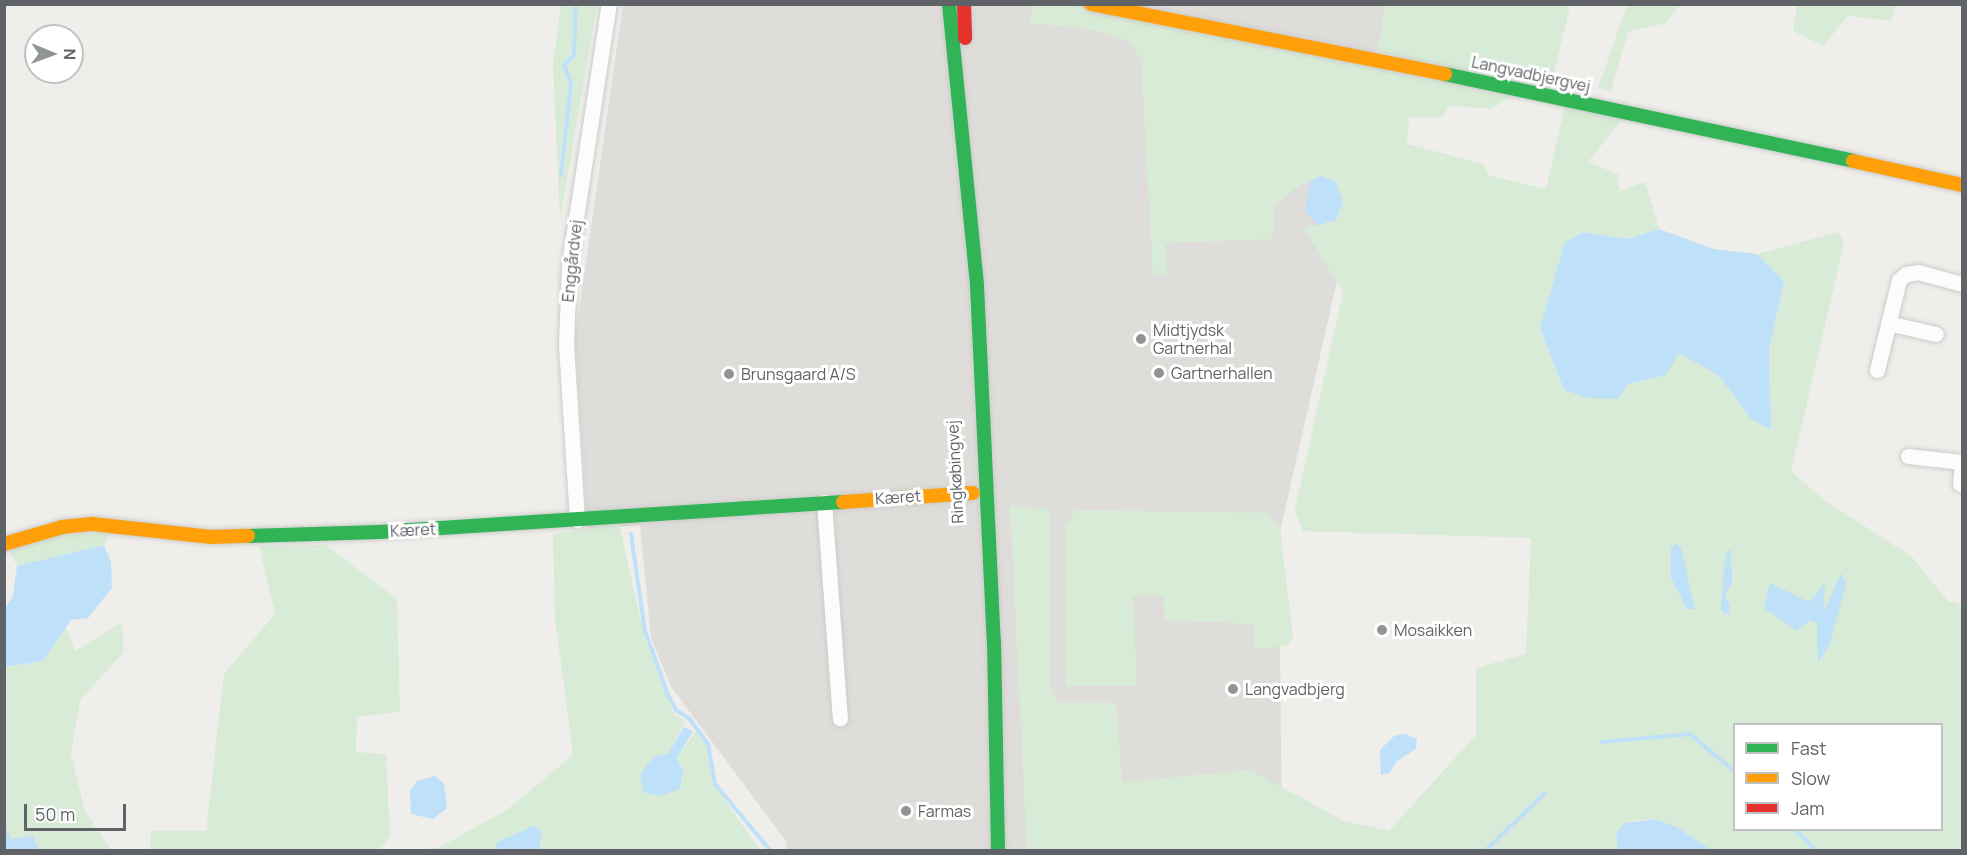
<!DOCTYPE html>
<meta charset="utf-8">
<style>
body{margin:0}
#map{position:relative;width:1967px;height:855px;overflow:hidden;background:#efeeea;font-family:Manrope,sans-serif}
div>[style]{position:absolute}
.industrial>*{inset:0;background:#dfddda}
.green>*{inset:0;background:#d8ebd6}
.water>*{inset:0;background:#bfe0f9}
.stream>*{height:4px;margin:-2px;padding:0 2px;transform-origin:2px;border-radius:2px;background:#bfe0f9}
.roads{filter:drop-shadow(0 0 2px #cbcccc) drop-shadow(0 0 2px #cbcccc)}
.street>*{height:15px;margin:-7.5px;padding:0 7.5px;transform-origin:7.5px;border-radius:7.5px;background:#fdfcfc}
.fast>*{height:14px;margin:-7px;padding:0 7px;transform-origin:7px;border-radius:7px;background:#30b455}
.slow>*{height:14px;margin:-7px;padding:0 7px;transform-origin:7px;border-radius:7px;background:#ff9f0a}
.jam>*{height:14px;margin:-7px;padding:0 7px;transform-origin:7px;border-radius:7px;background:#e5322d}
.dots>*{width:16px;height:16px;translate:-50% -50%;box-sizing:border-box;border:3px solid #fff;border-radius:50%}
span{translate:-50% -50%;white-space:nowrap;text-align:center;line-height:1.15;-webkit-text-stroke:6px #fff;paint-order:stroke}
.street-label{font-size:16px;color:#5f6368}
.poi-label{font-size:16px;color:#5f6368}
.left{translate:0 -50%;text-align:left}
.frame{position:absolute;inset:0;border:6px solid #5f6368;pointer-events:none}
.legend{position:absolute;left:1733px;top:723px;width:210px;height:108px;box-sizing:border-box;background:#fff;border:2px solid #bfc1c3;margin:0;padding:8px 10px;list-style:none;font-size:18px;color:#5f6368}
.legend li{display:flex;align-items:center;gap:12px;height:30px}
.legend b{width:30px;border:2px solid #bfc1c3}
.north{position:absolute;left:24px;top:24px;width:60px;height:60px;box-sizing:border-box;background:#fff;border:2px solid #bfc1c3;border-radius:50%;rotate:91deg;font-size:16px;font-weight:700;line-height:24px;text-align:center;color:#5f6368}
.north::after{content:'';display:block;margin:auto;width:21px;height:27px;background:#919496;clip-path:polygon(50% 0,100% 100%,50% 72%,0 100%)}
.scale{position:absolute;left:24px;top:804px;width:102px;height:27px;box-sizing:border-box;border:3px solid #5f6368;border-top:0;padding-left:8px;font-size:18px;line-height:21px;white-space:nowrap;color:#5f6368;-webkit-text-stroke:4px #fff;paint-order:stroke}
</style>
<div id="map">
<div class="industrial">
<div style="clip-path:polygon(623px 5px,1386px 5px,1342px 259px,1279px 536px,1282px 850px,787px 850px,786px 841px,672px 688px,651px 638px,640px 525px,588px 529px,575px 338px)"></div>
</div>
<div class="green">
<div style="clip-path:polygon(561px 5px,597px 5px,560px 220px,553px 64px)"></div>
<div style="clip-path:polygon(evenodd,1034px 5px,1062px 5px,1148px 18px,1516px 92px,1492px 109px,1449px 106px,1443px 117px,1409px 117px,1407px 144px,1484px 164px,1488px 175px,1546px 189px,1565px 106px,1623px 118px,1588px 162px,1618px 174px,1620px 191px,1645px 182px,1659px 229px,1627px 239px,1584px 232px,1540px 328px,1564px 390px,1628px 384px,1666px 375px,1679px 353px,1719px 376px,1752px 420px,1771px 430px,1769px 349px,1784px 281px,1757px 254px,1839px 232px,1844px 244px,1791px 471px,1824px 500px,1911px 556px,1948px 601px,1962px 605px,1962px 850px,1711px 850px,1677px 827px,1655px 819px,1635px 820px,1616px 833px,1618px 850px,1027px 850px,1010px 506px,1050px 509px,1049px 682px,1057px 703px,1116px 703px,1122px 782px,1250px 770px,1344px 821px,1389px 831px,1476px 735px,1476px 668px,1526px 654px,1531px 538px,1302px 531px,1295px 509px,1343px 292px,1304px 228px,1336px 220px,1321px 176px,1300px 185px,1276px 204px,1272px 239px,1165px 243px,1167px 275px,1153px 276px,1141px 60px,1129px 41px,1089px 29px,1029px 23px,1034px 5px,1734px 724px,1942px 724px,1942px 830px,1734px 830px,1734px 724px)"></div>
<div style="clip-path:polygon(1386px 5px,1570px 5px,1550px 91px,1377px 51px)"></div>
<div style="clip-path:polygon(1627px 5px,1680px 5px,1666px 23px,1628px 32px,1611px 91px,1598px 88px)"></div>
<div style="clip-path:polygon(1797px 5px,1797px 4px,1895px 5px,1891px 21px,1848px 16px,1823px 46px,1793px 31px)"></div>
<div style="clip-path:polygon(1076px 510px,1266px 513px,1280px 527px,1293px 638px,1286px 646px,1255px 649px,1253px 624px,1165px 620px,1163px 595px,1133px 596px,1137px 686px,1066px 686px,1065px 528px)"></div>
<div style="clip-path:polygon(619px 524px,645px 639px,674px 714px,685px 721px,668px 755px,683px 771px,677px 758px,697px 729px,709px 748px,712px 782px,760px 850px,540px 850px,541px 830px,497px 843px,497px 850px,421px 850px,440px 847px,508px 809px,573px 755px,555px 618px,553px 534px)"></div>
<div style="clip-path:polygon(109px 533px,104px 545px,17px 566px,9px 549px,60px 534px)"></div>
<div style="clip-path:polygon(326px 545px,397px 599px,400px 712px,357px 717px,356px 752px,386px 754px,390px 836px,380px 850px,150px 850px,151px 831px,206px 831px,224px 674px,275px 614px,259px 546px)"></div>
<div style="clip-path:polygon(122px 622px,124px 652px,80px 700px,71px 754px,85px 811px,111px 850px,5px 850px,5px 667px,43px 661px,66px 628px,75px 651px)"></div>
</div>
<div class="water">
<div style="clip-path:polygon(1321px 176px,1336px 182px,1343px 202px,1336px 220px,1318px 225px,1305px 211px,1310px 181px)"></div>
<div style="clip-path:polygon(1659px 229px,1714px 249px,1757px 254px,1784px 281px,1769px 349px,1771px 430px,1752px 420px,1719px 376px,1679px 353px,1666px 375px,1628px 384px,1618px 399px,1588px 398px,1564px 390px,1540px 328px,1565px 242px,1584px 232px,1627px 239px)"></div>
<div style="clip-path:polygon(1676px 543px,1681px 548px,1695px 609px,1687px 609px,1671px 578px,1671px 548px)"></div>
<div style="clip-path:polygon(104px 545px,111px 562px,112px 588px,88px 618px,71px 620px,43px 661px,5px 667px,5px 609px,13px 596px,17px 566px)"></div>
<div style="clip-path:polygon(1731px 550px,1732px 584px,1725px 594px,1730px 606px,1729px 614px,1725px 614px,1721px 610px,1724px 566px,1727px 551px)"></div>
<div style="clip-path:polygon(1841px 573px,1846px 583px,1830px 644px,1818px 663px,1817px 624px,1810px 620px,1797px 631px,1764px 608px,1770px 583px,1809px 602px,1825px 583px,1823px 614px)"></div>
<div style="clip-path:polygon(684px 727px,693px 731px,677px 758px,683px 771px,680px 789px,659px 796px,643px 792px,640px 775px,653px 757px,668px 754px)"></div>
<div style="clip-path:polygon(1405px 734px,1417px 739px,1416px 749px,1397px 761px,1390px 773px,1381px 775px,1380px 750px,1394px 736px)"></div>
<div style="clip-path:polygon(435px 776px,444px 784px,447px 808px,433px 819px,411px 814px,410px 790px,417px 781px)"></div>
<div style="clip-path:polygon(1655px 819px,1677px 827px,1711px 850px,1618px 850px,1616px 833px,1625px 823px)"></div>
<div style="clip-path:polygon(4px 824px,11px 839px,33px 836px,39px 850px,5px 850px)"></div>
<div style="clip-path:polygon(533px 826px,541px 830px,540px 850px,497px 850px,496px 843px)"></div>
</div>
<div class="stream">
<div style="left:561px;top:175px;width:93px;rotate:-83.8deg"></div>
<div style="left:571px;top:83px;width:19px;rotate:-111deg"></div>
<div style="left:564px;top:65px;width:14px;rotate:-45deg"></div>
<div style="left:574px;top:55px;width:51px;rotate:-87.8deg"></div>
<div style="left:631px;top:534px;width:98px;rotate:81.8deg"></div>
<div style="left:645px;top:631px;width:68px;rotate:70.2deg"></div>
<div style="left:668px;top:695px;width:17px;rotate:62deg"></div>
<div style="left:676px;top:710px;width:15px;rotate:32deg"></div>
<div style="left:689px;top:718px;width:32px;rotate:54deg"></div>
<div style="left:708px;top:744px;width:41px;rotate:80.1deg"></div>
<div style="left:715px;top:784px;width:86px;rotate:50.2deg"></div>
<div style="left:1602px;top:742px;width:88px;rotate:-5.2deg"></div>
<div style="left:1690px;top:734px;width:57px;rotate:40.1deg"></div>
<div style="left:1795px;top:830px;width:29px;rotate:44deg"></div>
<div style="left:1486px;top:850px;width:82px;rotate:-44deg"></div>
</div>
<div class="roads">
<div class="street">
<div style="left:1888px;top:323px;width:49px;rotate:12.9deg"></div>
<div style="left:1877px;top:370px;width:93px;rotate:-76.3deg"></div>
<div style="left:1899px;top:280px;width:9px;rotate:-41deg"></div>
<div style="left:1906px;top:274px;width:12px;rotate:-9deg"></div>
<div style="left:1918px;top:272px;width:46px;rotate:15.3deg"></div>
<div style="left:1908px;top:456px;width:54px;rotate:6.3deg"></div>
<div style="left:1962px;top:462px;width:22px;rotate:95deg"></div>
<div style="left:824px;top:502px;width:217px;rotate:85.8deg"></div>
<div style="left:577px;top:520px;width:175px;rotate:-93.6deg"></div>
<div style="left:566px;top:345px;width:81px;rotate:-87.9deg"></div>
<div style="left:569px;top:264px;width:263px;rotate:-81.3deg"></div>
</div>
<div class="fast">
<div style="left:949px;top:4px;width:283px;rotate:84.3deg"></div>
<div style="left:977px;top:286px;width:355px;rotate:87.3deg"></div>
<div style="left:994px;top:641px;width:209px;rotate:88.9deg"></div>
<div style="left:1445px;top:74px;width:417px;rotate:12deg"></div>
<div style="left:248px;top:536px;width:131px;rotate:-1.7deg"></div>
<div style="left:379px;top:532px;width:465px;rotate:-3.7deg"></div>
</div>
<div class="slow">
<div style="left:1091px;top:4px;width:361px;rotate:11.2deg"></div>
<div style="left:1853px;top:161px;width:112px;rotate:12.4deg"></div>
<div style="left:843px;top:502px;width:130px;rotate:-4deg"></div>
<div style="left:4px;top:544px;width:60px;rotate:-16.3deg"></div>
<div style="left:62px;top:527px;width:30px;rotate:-6deg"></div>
<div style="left:92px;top:524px;width:120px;rotate:6.2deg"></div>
<div style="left:211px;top:537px;width:37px;rotate:-2deg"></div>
</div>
<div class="jam">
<div style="left:964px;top:4px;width:34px;rotate:88deg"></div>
</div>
</div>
<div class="dots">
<div style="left:1141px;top:339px;background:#919496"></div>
<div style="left:1159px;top:373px;background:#919496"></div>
<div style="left:729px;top:374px;background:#919496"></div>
<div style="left:1382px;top:630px;background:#919496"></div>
<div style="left:1233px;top:689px;background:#919496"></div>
<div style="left:906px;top:811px;background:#919496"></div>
</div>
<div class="street-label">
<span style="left:1531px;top:74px;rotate:12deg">Langvadbjergvej</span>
<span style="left:572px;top:261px;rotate:-84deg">Enggårdvej</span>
<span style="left:955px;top:472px;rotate:-93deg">Ringkøbingvej</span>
<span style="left:898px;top:497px;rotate:-4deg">Kæret</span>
<span style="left:413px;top:530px;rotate:-3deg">Kæret</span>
</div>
<div class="poi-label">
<span class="left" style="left:1153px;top:339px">Midtjydsk<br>Gartnerhal</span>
<span class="left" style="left:1171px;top:373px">Gartnerhallen</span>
<span class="left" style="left:741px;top:374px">Brunsgaard A/S</span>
<span class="left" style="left:1394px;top:630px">Mosaikken</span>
<span class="left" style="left:1245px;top:689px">Langvadbjerg</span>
<span class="left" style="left:918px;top:811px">Farmas</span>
</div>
<div class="frame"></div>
<ul class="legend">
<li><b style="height:8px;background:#30b455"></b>Fast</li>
<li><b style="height:8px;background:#ff9f0a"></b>Slow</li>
<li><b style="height:8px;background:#e5322d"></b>Jam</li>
</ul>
<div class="north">N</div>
<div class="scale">50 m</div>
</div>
